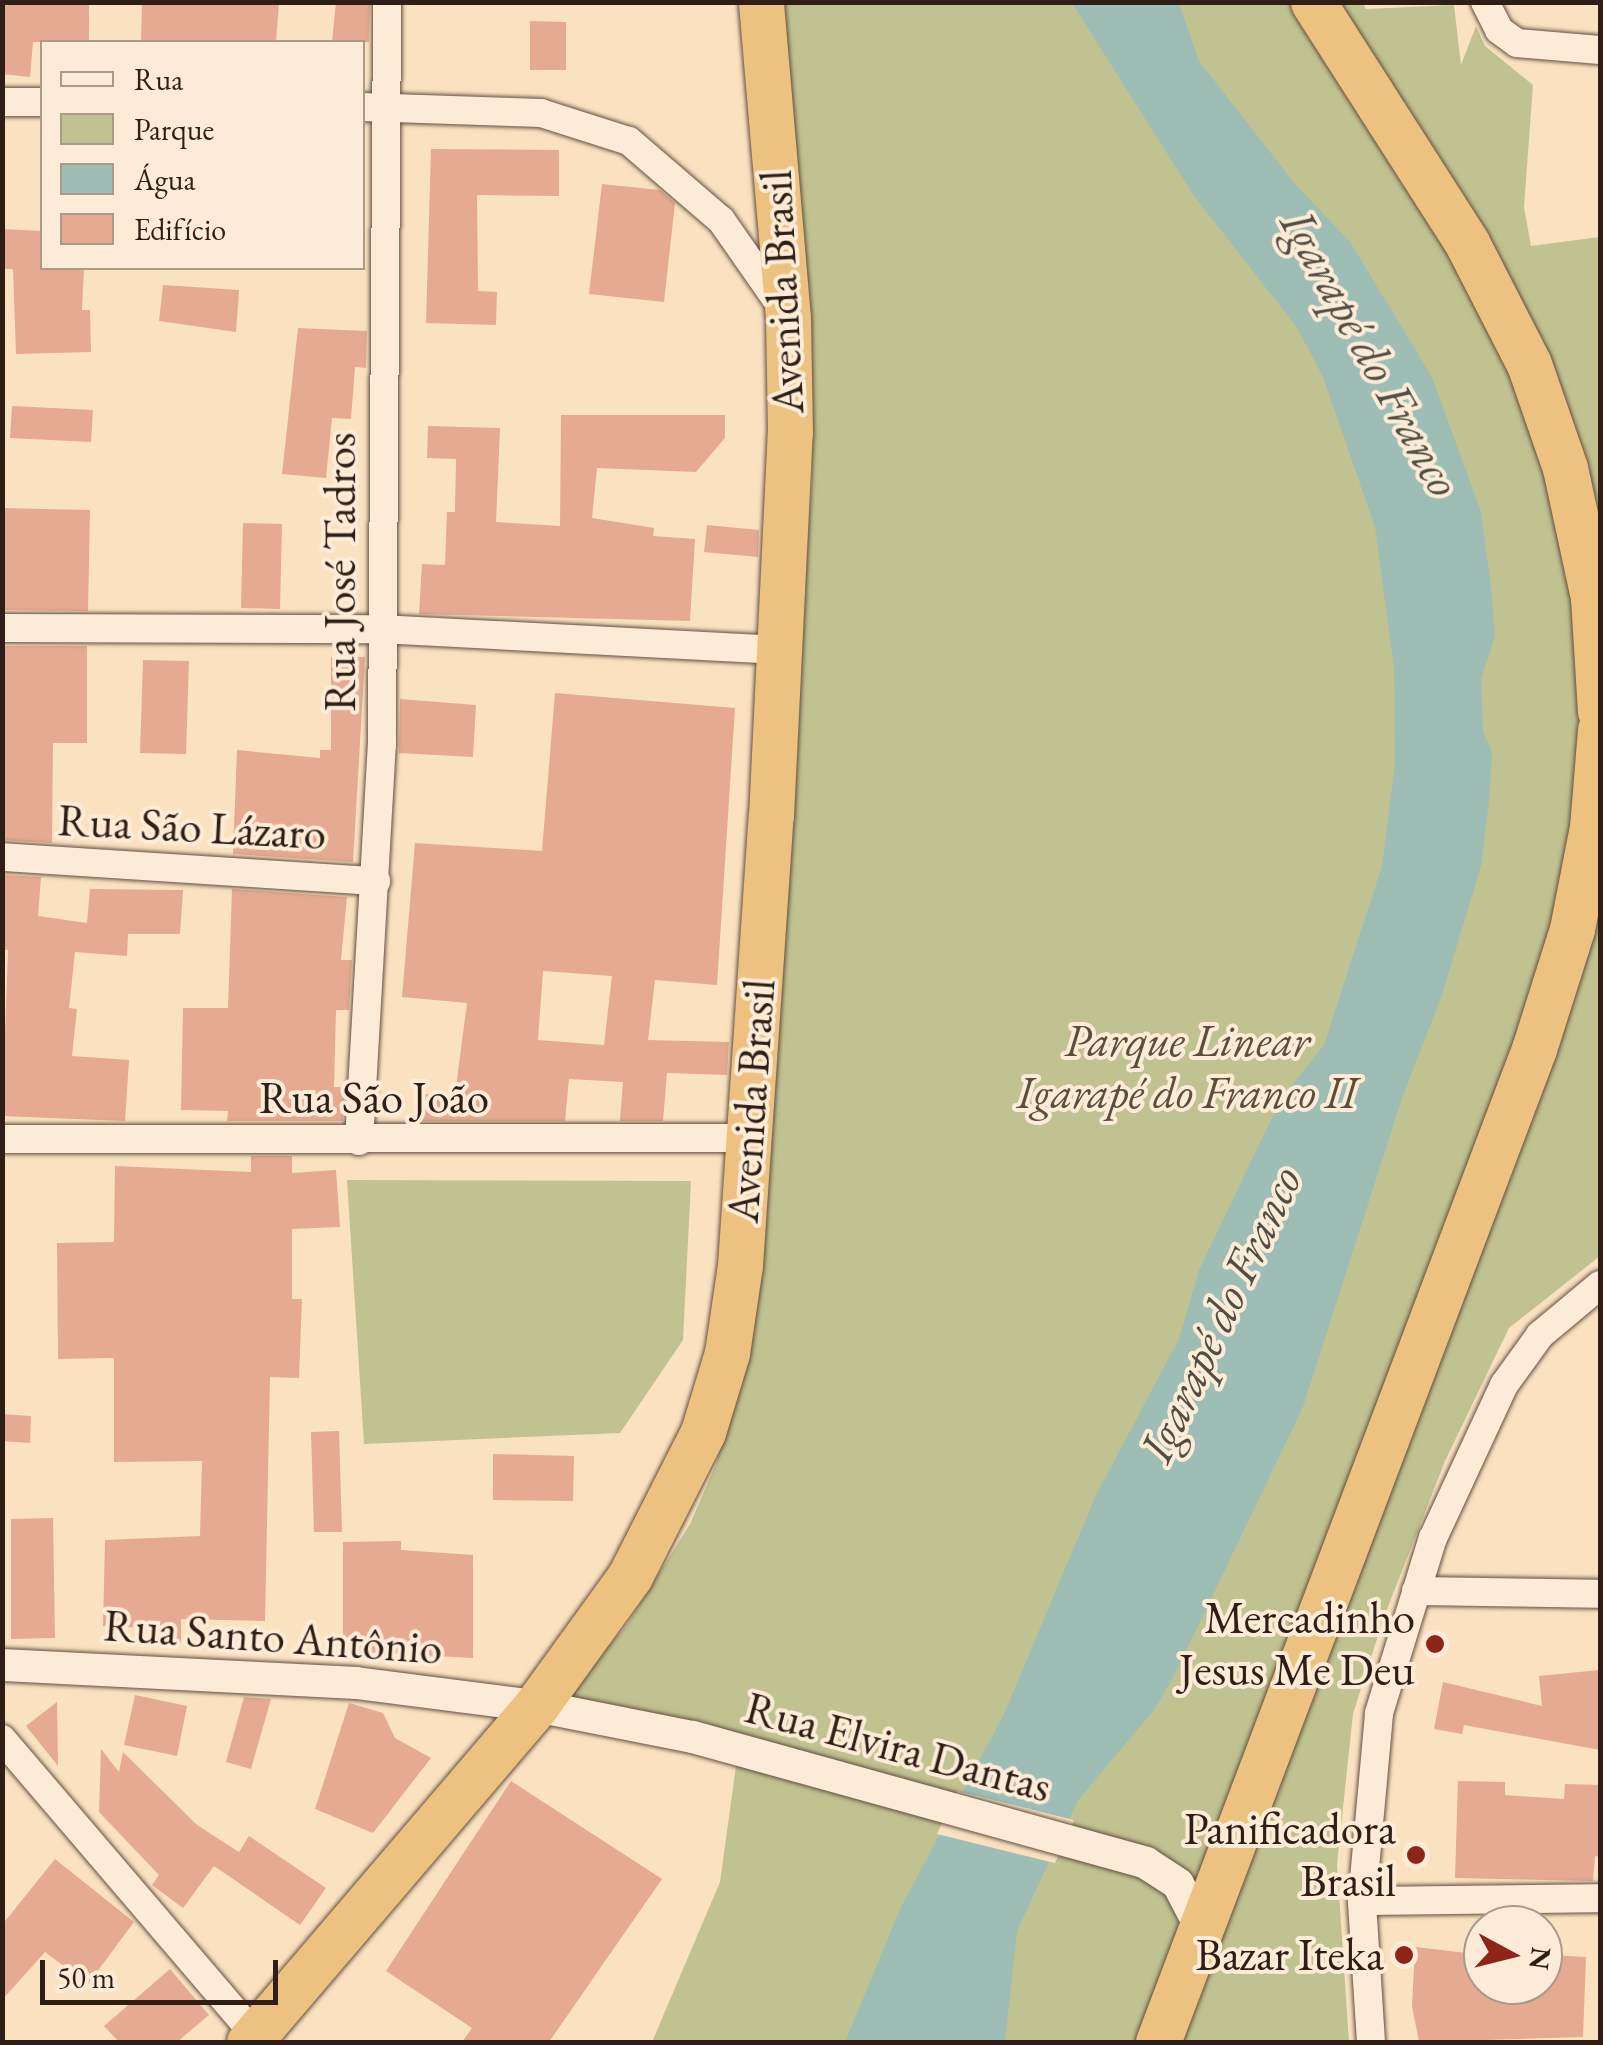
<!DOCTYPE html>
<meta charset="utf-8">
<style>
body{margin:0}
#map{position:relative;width:1603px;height:2045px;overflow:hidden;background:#fae2c1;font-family:"EB Garamond",serif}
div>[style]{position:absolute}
.green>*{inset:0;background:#c1c291}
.water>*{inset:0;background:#9ebdb5}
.pier>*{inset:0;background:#fae2c1}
.building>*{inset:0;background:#e5aa91}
.roads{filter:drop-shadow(0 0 2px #624f40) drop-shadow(0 0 2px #624f40)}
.minor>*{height:28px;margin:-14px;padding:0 14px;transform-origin:14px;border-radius:14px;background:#fcecd7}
.tertiary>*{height:32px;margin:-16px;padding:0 16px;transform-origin:16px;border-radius:16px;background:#fcecd7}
.trunk>*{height:45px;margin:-22.5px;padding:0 22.5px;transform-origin:22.5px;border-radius:22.5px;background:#edc180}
.dots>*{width:28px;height:28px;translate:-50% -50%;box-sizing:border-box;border:5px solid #fcecd7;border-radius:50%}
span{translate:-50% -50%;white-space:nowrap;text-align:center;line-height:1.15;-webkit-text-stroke:8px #fcecd7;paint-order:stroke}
.street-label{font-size:45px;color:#2f1e15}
.park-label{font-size:45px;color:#5b4f3a;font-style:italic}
.poi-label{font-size:45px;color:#2f1e15}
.right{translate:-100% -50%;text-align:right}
.water-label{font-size:48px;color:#504e45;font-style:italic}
.frame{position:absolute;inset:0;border:5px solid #2f1e15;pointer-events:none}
.legend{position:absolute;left:40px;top:40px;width:325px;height:230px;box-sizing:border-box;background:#fcecd7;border:2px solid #aa9a89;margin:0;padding:12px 18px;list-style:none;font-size:30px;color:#2f1e15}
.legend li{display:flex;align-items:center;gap:20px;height:50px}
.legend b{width:50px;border:2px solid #aa9a89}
.north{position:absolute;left:1463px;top:1905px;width:100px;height:100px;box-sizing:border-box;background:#fcecd7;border:2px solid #aa9a89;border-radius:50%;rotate:97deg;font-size:28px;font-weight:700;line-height:40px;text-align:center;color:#2f1e15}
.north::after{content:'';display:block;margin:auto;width:35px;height:45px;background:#8f2418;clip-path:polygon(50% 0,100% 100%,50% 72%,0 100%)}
.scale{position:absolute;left:40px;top:1960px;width:238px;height:45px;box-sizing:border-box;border:5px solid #2f1e15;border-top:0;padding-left:12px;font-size:30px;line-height:35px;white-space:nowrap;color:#2f1e15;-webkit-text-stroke:8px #fcecd7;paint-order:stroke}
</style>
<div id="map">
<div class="green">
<div style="clip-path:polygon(1362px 2px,1366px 9px,1454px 5px,1461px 65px,1476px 26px,1485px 46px,1533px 85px,1524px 207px,1531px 246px,1600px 237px,1600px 1256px,1509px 1328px,1445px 1461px,1384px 1617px,1353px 1714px,1337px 1864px,1349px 2042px,652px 2042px,720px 1882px,740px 1737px,565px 1696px,626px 1626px,690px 1524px,716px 1464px,749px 1344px,812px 480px,809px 316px,780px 3px)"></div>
<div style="clip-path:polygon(347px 1180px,691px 1181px,683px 1340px,620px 1433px,364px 1444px)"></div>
</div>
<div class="water">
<div style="clip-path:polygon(1072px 3px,1179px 3px,1199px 61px,1295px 184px,1350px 242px,1432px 377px,1481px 512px,1491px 587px,1495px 636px,1481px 679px,1483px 731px,1492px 753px,1489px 801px,1481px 866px,1442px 995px,1402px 1098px,1303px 1407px,1174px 1676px,1154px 1710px,1079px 1799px,1065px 1827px,1017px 1931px,1005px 2042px,845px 2042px,901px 1907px,1004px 1714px,1096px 1495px,1179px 1339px,1199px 1270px,1281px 1099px,1324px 1045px,1382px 866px,1395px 763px,1394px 668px,1375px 527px,1323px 377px,1296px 326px,1194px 196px)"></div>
</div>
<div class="pier">
<div style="clip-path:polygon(957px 1791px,1074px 1820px,1055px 1863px,937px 1834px)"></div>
</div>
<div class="building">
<div style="clip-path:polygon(2px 2px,89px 2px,89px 42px,33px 42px,30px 77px,2px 74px)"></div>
<div style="clip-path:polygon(142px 2px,279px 2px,276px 42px,141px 42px)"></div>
<div style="clip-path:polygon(336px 2px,370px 2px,369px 42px,332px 42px)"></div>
<div style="clip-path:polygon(530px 21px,566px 22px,566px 70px,530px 70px)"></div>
<div style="clip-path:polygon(431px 149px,559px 150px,559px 196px,477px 195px,478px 291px,497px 292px,496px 325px,426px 323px)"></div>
<div style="clip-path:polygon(602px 184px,660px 190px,675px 203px,664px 302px,589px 294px)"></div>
<div style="clip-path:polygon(2px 229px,42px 231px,42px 268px,84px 268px,82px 310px,90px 310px,91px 352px,16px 354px,13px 269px,2px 269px)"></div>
<div style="clip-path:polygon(163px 285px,239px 290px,236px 332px,159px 321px)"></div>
<div style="clip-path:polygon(298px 328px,367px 331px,366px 368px,355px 367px,351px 419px,332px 418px,326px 478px,282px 474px)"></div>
<div style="clip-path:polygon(12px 406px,93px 410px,91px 442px,10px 438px)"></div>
<div style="clip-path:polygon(561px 415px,725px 415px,725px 438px,696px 472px,597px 468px,592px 518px,654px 528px,653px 536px,695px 539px,690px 621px,419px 614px,422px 564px,445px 565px,447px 512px,455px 512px,456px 459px,427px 458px,428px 426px,500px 428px,496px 522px,560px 526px)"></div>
<div style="clip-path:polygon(2px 508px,90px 510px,88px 611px,2px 610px)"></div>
<div style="clip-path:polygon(243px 523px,282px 524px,280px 609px,241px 608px)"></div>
<div style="clip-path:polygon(707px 525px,759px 530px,758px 557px,704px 552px)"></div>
<div style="clip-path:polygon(2px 646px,87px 646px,87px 743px,53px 743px,52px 843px,2px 840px)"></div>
<div style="clip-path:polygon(331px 657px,365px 657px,353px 862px,233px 854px,237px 750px,320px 758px,320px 750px,331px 750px)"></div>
<div style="clip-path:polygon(143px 660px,189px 661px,186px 754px,140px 753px)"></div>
<div style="clip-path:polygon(evenodd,555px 693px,735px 708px,717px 985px,655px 980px,648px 1040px,729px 1042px,727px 1075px,667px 1073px,663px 1121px,620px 1121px,623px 1082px,569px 1079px,565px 1121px,419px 1121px,420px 1094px,455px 1095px,467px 1003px,402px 997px,415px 843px,542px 851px,555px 693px,543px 971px,612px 976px,604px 1045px,538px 1040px,543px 971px)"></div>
<div style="clip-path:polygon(400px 699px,476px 705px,473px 757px,399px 753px)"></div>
<div style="clip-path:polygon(2px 875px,41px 877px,38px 916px,87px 923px,90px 889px,183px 890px,180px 934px,128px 934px,127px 956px,75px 952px,69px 1008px,77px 1009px,72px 1056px,129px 1060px,125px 1121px,2px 1116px,8px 950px,2px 949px)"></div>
<div style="clip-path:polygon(232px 889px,347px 897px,341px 960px,352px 960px,349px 1010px,336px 1010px,334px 1087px,345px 1087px,343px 1121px,227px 1121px,228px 1111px,181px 1110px,183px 1008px,228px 1008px)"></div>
<div style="clip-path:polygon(251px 1156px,292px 1156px,292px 1173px,336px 1170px,340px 1227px,292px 1229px,292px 1299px,302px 1299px,299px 1378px,270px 1377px,265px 1621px,181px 1619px,181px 1643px,150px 1643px,150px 1628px,103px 1626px,105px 1540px,200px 1536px,202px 1461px,114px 1462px,114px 1358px,58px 1359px,57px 1243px,114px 1242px,115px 1166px,251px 1172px)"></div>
<div style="clip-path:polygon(2px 1414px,31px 1416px,30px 1443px,2px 1441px)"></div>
<div style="clip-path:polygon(339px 1431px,342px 1532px,314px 1532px,311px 1432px)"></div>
<div style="clip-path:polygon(493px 1454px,574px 1456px,573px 1501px,493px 1500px)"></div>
<div style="clip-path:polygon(53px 1518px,55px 1638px,11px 1639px,11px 1519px)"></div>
<div style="clip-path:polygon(401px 1541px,401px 1550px,473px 1555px,473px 1658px,343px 1651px,343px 1542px)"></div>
<div style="clip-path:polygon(1600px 1670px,1600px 1750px,1464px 1725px,1462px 1734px,1434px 1729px,1443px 1682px,1542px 1706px,1539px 1676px)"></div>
<div style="clip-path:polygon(135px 1695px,187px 1706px,177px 1756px,124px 1745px)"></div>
<div style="clip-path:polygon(244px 1697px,271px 1699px,251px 1769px,226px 1762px)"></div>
<div style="clip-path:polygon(57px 1702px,58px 1766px,26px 1726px)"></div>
<div style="clip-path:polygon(349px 1703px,383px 1713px,395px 1738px,431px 1758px,373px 1833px,315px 1809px)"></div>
<div style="clip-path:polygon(101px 1749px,119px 1772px,123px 1752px,197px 1825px,239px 1852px,249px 1836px,326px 1888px,300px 1925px,214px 1866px,183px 1908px,152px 1885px,159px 1875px,99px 1812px)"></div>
<div style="clip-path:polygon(511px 1781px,662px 1879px,549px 2042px,462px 2042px,472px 2028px,386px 1971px)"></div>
<div style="clip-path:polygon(1458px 1781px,1505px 1782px,1505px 1795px,1564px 1799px,1565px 1784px,1600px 1785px,1600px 1857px,1595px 1856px,1593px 1881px,1455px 1878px)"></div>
<div style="clip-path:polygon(55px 1859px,134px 1922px,88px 1984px,45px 1952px,2px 2000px,2px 1925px)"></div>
<div style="clip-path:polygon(1415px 1947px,1467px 1953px,1466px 1967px,1483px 1966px,1483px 1985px,1543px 1985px,1543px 1961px,1551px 1955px,1586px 1957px,1583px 2037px,1419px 2042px,1412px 2006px)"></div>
<div style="clip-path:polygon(170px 1969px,209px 2015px,177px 2042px,119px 2042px,104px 2026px)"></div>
</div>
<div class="roads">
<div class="minor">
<div style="left:1485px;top:2px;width:31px;rotate:63deg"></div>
<div style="left:1499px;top:30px;width:22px;rotate:36deg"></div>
<div style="left:1517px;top:43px;width:83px;rotate:4.8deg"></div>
<div style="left:2px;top:102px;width:40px"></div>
<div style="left:362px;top:107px;width:179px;rotate:1.9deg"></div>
<div style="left:541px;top:113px;width:92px;rotate:17.7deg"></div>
<div style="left:629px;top:141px;width:121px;rotate:40.7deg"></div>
<div style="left:721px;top:220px;width:105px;rotate:55.1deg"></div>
<div style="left:2px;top:628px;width:378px;rotate:0.2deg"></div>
<div style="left:380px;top:629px;width:400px;rotate:3deg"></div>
<div style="left:2px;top:857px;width:375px;rotate:3.7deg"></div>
<div style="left:2px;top:1139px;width:744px;rotate:-0.08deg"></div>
<div style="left:359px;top:1141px;width:397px;rotate:-86.7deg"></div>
<div style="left:382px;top:745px;width:743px;rotate:-89.61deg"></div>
<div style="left:1416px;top:1591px;width:184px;rotate:0.9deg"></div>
<div style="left:2px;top:1739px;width:389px;rotate:49.5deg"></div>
<div style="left:1362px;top:1901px;width:238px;rotate:-0.7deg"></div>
<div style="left:1371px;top:2042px;width:141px;rotate:-93.7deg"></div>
<div style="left:1362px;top:1901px;width:189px;rotate:-84.8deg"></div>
<div style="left:1379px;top:1713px;width:183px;rotate:-72.9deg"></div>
<div style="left:1433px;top:1538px;width:169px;rotate:-65.1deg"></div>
<div style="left:1504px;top:1385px;width:62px;rotate:-54.2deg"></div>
<div style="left:1540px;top:1335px;width:78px;rotate:-39.8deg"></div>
</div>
<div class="tertiary">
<div style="left:2px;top:1665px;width:354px;rotate:2.9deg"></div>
<div style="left:356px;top:1683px;width:181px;rotate:7.3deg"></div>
<div style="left:536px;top:1706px;width:160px;rotate:11.2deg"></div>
<div style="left:693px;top:1737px;width:470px;rotate:15.5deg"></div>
<div style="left:1146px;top:1863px;width:38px;rotate:33deg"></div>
<div style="left:1178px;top:1884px;width:52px;rotate:62.4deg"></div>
</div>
<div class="trunk">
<div style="left:1313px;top:2px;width:286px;rotate:57.4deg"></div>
<div style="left:1467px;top:243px;width:136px;rotate:62.9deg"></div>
<div style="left:1529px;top:364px;width:110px;rotate:70.9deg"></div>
<div style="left:1565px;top:468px;width:133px;rotate:77.8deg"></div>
<div style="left:1593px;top:598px;width:113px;rotate:86.5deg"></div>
<div style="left:249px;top:2042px;width:442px;rotate:-49.5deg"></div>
<div style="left:536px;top:1706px;width:160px;rotate:-54.1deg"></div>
<div style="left:630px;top:1576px;width:161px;rotate:-63.1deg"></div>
<div style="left:703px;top:1432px;width:83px;rotate:-73.1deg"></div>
<div style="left:727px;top:1353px;width:89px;rotate:-81.6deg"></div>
<div style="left:740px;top:1265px;width:450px;rotate:-86.1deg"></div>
<div style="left:771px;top:816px;width:383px;rotate:-87.2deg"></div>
<div style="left:790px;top:433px;width:115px;rotate:-91deg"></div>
<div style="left:788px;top:318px;width:317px;rotate:-94.9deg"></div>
<div style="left:1158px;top:2042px;width:1062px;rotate:-69.26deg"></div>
<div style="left:1534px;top:1049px;width:126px;rotate:-72.4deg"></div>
<div style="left:1572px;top:929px;width:104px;rotate:-78.9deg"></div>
<div style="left:1592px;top:827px;width:98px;rotate:-85.3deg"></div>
</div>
</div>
<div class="dots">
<div style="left:1435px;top:1644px;background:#8f2418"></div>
<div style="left:1416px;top:1855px;background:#8f2418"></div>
<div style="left:1404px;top:1955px;background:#8f2418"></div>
</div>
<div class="street-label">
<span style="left:782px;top:292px;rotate:-93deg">Avenida Brasil</span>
<span style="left:340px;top:572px;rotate:-90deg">Rua José Tadros</span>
<span style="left:192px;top:827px;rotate:3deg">Rua São Lázaro</span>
<span style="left:374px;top:1098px">Rua São João</span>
<span style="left:751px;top:1101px;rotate:-86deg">Avenida Brasil</span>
<span style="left:273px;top:1637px;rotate:4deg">Rua Santo Antônio</span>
<span style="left:898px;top:1747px;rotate:15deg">Rua Elvira Dantas</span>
</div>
<div class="park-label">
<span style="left:1187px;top:1067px">Parque Linear<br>Igarapé do Franco II</span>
</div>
<div class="poi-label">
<span class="right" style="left:1415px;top:1644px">Mercadinho<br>Jesus Me Deu</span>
<span class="right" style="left:1396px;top:1855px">Panificadora<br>Brasil</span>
<span class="right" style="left:1384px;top:1955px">Bazar Iteka</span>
</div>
<div class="water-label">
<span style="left:1371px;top:353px;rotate:61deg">Igarapé do Franco</span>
<span style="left:1220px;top:1314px;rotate:-65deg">Igarapé do Franco</span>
</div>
<div class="frame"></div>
<ul class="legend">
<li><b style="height:12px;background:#fcecd7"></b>Rua</li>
<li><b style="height:28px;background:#c1c291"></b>Parque</li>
<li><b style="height:28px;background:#9ebdb5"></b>Água</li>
<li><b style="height:28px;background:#e5aa91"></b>Edifício</li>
</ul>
<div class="north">N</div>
<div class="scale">50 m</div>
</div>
